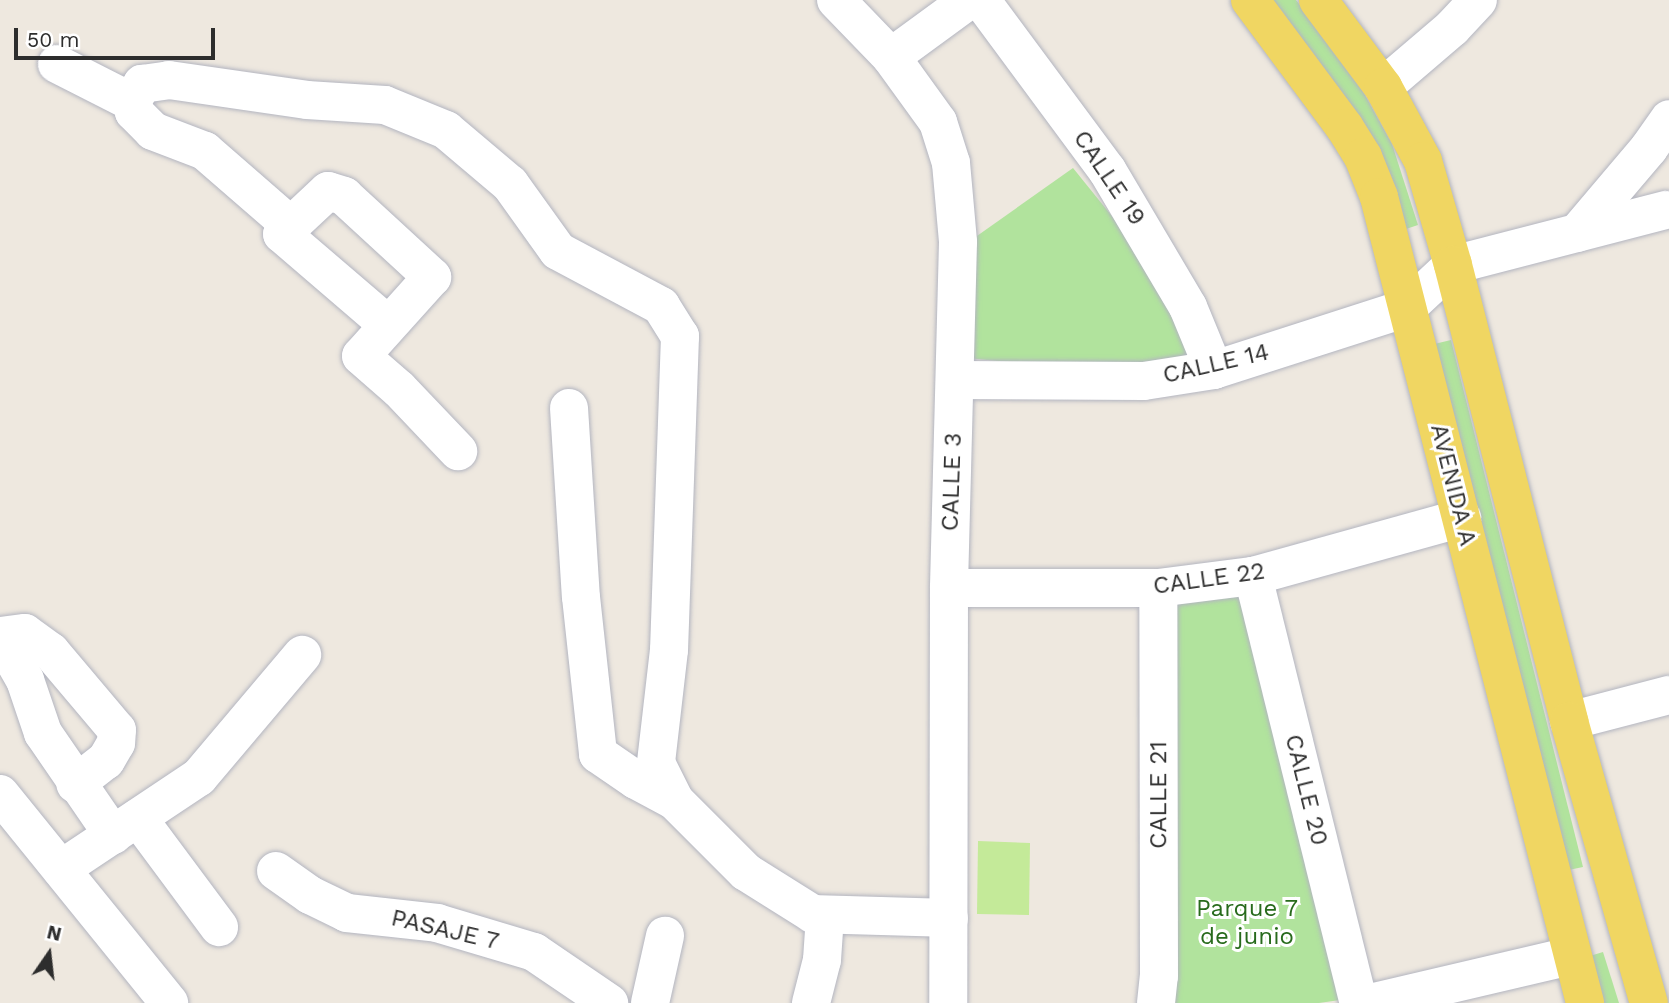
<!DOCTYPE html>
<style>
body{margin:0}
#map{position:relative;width:1669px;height:1003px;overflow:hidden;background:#eee8df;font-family:"Work Sans",sans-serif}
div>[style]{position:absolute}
.green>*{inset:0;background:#b1e39d}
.pitch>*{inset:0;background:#c4ea99}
.roads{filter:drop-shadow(0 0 2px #b3b5c0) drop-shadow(0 0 2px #b3b5c0)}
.minor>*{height:38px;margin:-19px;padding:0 19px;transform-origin:19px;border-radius:19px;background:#fff}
.major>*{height:38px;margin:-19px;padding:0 19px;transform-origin:19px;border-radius:19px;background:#f0d662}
span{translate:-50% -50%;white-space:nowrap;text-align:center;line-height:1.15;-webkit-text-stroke:6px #fff;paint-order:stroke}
.street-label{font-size:24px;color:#2d2d2d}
.park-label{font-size:24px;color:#286b1c}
.north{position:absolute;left:14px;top:919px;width:70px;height:70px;-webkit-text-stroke:5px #fff;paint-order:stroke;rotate:14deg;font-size:19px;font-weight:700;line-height:28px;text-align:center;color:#2d2d2d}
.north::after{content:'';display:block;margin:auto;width:24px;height:32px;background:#2d2d2d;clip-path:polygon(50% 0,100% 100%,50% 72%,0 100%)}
.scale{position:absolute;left:14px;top:28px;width:201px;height:32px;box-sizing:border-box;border:4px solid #2d2d2d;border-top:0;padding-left:9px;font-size:21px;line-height:24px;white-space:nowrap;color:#2d2d2d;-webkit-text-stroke:5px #fff;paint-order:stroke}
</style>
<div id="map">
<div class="green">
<div style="clip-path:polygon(1262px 0,1296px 0,1355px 77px,1392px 144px,1418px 225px,1397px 232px)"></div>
<div style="clip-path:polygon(1073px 168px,1128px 236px,1195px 357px,1075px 368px,966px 358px,967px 243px)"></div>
<div style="clip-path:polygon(1451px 340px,1583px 867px,1559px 872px,1426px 346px)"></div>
<div style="clip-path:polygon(1247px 591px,1347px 999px,1319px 1003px,1168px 1003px,1168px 600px)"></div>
<div style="clip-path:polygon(1603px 952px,1619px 1003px,1595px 1003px,1580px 959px)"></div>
</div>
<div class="pitch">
<div style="clip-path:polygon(978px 841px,1030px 843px,1029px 915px,977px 914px)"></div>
</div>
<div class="roads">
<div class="minor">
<div style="left:836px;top:0;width:79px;rotate:46deg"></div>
<div style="left:891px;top:57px;width:80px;rotate:54.1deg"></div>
<div style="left:938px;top:122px;width:43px;rotate:72.4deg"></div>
<div style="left:951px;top:163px;width:79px;rotate:84.9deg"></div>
<div style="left:958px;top:242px;width:346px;rotate:91.5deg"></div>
<div style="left:949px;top:588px;width:415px;rotate:90.1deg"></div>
<div style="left:981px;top:0;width:212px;rotate:53.5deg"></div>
<div style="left:1107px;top:170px;width:159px;rotate:59.4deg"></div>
<div style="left:1188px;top:307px;width:68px;rotate:67.6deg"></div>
<div style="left:891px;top:57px;width:97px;rotate:-36.2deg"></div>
<div style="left:57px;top:64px;width:84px;rotate:26.9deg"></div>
<div style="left:1383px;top:87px;width:91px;rotate:-40.5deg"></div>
<div style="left:1452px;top:28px;width:38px;rotate:-47deg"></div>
<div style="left:290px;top:225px;width:113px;rotate:-139deg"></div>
<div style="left:205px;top:151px;width:56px;rotate:-159deg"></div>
<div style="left:153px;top:131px;width:27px;rotate:-135deg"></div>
<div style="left:134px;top:112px;width:10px;rotate:-101deg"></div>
<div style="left:132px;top:102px;width:21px;rotate:-61deg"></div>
<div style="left:142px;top:84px;width:27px;rotate:-8deg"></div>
<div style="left:169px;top:80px;width:139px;rotate:8.2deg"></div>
<div style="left:307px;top:100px;width:78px;rotate:3.7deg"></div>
<div style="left:385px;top:105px;width:66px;rotate:22.3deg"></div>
<div style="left:446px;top:130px;width:84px;rotate:40.2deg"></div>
<div style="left:510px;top:184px;width:82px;rotate:54.4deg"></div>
<div style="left:558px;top:251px;width:117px;rotate:28.1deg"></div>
<div style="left:661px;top:306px;width:36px;rotate:58deg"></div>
<div style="left:680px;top:336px;width:314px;rotate:92deg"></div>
<div style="left:669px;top:650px;width:114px;rotate:96.6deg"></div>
<div style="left:656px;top:763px;width:42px;rotate:63.4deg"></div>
<div style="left:675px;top:801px;width:100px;rotate:45deg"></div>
<div style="left:746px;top:872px;width:79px;rotate:32.1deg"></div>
<div style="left:813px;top:914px;width:136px;rotate:1.7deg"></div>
<div style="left:1577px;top:233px;width:111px;rotate:-49.7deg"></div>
<div style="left:1649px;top:148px;width:35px;rotate:-55deg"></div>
<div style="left:387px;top:324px;width:138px;rotate:-139.4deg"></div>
<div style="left:282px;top:234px;width:63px;rotate:-43.1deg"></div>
<div style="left:328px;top:191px;width:17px;rotate:17deg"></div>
<div style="left:344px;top:196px;width:120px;rotate:42.6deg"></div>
<div style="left:432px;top:277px;width:106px;rotate:131.9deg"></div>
<div style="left:361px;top:356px;width:50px;rotate:41deg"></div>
<div style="left:399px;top:389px;width:86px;rotate:46.4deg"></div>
<div style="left:955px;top:380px;width:189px;rotate:0.3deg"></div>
<div style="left:1144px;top:381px;width:71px;rotate:-8.9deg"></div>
<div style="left:1214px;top:370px;width:203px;rotate:-17.8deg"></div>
<div style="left:1407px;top:308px;width:63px;rotate:-43.1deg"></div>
<div style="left:1453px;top:265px;width:220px;rotate:-14.5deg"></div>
<div style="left:569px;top:408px;width:189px;rotate:86.4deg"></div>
<div style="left:581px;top:597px;width:158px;rotate:83.8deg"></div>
<div style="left:598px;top:754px;width:46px;rotate:34.4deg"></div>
<div style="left:636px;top:780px;width:44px;rotate:28.3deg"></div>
<div style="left:1253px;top:576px;width:440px;rotate:76.1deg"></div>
<div style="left:949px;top:588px;width:209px"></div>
<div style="left:1158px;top:588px;width:96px;rotate:-7.2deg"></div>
<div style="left:1253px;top:576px;width:217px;rotate:-15.5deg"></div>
<div style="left:0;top:636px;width:25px;rotate:-7deg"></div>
<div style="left:25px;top:633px;width:32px;rotate:36deg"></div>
<div style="left:51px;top:652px;width:102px;rotate:49.8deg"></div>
<div style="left:117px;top:730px;width:13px;rotate:94deg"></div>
<div style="left:116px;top:743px;width:20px;rotate:120deg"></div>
<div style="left:106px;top:760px;width:39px;rotate:142deg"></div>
<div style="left:0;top:636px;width:51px;rotate:60.4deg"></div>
<div style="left:25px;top:680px;width:56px;rotate:71.2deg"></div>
<div style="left:43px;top:733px;width:124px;rotate:55.5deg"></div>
<div style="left:1569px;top:721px;width:103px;rotate:-14.6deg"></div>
<div style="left:0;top:794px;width:269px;rotate:51deg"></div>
<div style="left:138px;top:818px;width:136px;rotate:53.4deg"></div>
<div style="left:61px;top:869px;width:166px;rotate:-33.7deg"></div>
<div style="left:199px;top:777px;width:160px;rotate:-49.8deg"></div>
<div style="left:276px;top:871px;width:42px;rotate:35.2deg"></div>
<div style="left:310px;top:895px;width:41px;rotate:25.9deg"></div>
<div style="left:347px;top:913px;width:91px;rotate:6.3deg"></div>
<div style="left:437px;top:923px;width:101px;rotate:16.6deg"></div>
<div style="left:534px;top:952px;width:91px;rotate:34.2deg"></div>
<div style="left:650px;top:1003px;width:69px;rotate:-77.4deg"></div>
<div style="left:811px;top:1003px;width:44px;rotate:-75.7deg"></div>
<div style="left:822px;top:960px;width:44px;rotate:-86.1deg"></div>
<div style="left:1156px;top:1003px;width:27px;rotate:-84deg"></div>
<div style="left:1159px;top:976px;width:388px;rotate:-90.1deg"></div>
<div style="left:1370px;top:1003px;width:206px;rotate:-13.2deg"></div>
</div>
<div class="major">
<div style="left:1250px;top:0;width:159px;rotate:53.4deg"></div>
<div style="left:1345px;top:128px;width:34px;rotate:58deg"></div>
<div style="left:1363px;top:157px;width:43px;rotate:68.2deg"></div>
<div style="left:1379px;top:197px;width:832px;rotate:75.66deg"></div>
<div style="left:1318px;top:0;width:109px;rotate:53.2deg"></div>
<div style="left:1383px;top:87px;width:84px;rotate:61.6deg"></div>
<div style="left:1423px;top:161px;width:108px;rotate:73.9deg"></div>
<div style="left:1453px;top:265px;width:471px;rotate:75.7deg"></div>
<div style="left:1569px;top:721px;width:293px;rotate:74.2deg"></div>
</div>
</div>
<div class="street-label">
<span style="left:1109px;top:178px;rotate:56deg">CALLE 19</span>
<span style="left:1216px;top:364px;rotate:-13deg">CALLE 14</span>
<span style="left:952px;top:482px;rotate:-88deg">CALLE 3</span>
<span style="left:1453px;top:485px;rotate:76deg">AVENIDA A</span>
<span style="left:1209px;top:579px;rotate:-8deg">CALLE 22</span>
<span style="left:1306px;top:790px;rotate:76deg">CALLE 20</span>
<span style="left:1159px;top:795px;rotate:-90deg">CALLE 21</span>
<span style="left:445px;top:930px;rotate:13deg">PASAJE 7</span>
</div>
<div class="park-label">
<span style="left:1247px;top:923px">Parque 7<br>de junio</span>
</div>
<div class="north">N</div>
<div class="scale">50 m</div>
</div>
